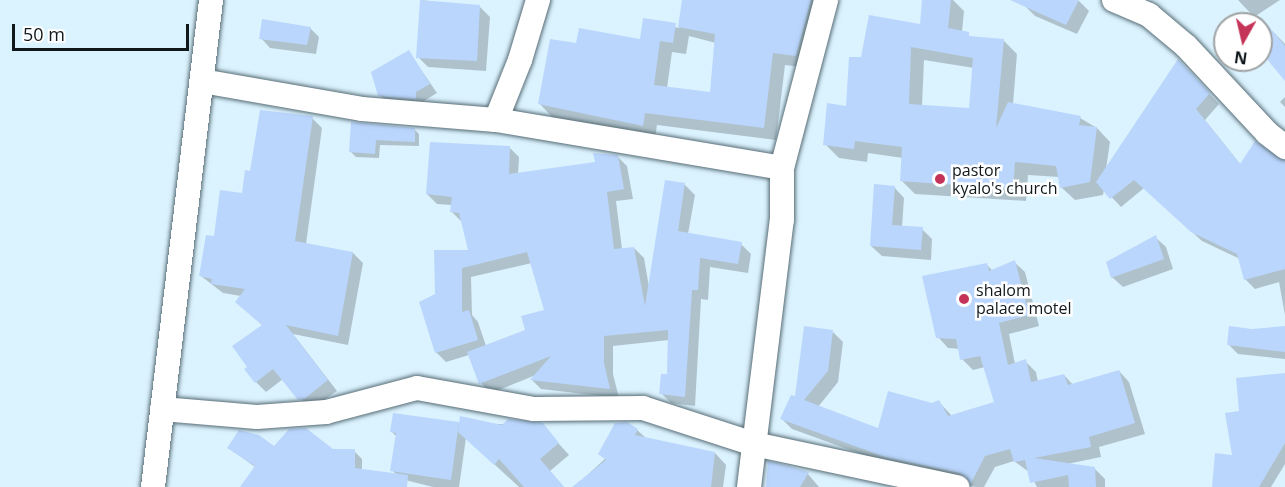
<!DOCTYPE html>
<style>
body{margin:0}
#map{position:relative;width:1285px;height:487px;overflow:hidden;background:#dbf3fe;font-family:"Open Sans",sans-serif}
div>[style]{position:absolute}
.shadow>*{inset:0;background:#0003}
.building>*{inset:0;background:#bbd6fd}
.roads{filter:drop-shadow(0 0 2px #576c76) drop-shadow(0 0 2px #576c76)}
.minor>*{height:24px;margin:-12px;padding:0 12px;transform-origin:12px;border-radius:12px;background:#fff}
.dots>*{width:16px;height:16px;translate:-50% -50%;box-sizing:border-box;border:3px solid #fff;border-radius:50%}
span{translate:-50% -50%;white-space:nowrap;text-align:center;line-height:1.15;-webkit-text-stroke:5px #fff;paint-order:stroke}
.poi-label{font-size:16px;color:#10181c}
.left{translate:0 -50%;text-align:left}
.north{position:absolute;left:1213px;top:12px;width:60px;height:60px;box-sizing:border-box;background:#fff;border:2px solid #9fa3a4;border-radius:50%;rotate:188deg;font-size:16px;font-weight:700;line-height:24px;text-align:center;color:#10181c}
.north::after{content:'';display:block;margin:auto;width:21px;height:27px;background:#c43458;clip-path:polygon(50% 0,100% 100%,50% 72%,0 100%)}
.scale{position:absolute;left:12px;top:24px;width:177px;height:27px;box-sizing:border-box;border:3px solid #10181c;border-top:0;padding-left:8px;font-size:18px;line-height:21px;white-space:nowrap;color:#10181c;-webkit-text-stroke:4px #fff;paint-order:stroke}
</style>
<div id="map">
<div class="shadow">
<div style="clip-path:polygon(421px 0,480px 7px,490px 17px,486px 71px,428px 67px,418px 57px)"></div>
<div style="clip-path:polygon(evenodd,683px 0,818px 0,809px 68px,785px 65px,776px 140px,657px 125px,655px 138px,552px 117px,540px 104px,578px 44px,641px 41px,644px 20px,679px 28px,683px 0,689px 36px,716px 43px,712px 94px,667px 88px,672px 52px,686px 54px,689px 36px)"></div>
<div style="clip-path:polygon(evenodd,924px 0,953px 0,964px 11px,962px 32px,973px 38px,1004px 41px,1017px 54px,1013px 104px,1080px 118px,1097px 128px,1110px 142px,1106px 169px,1178px 61px,1219px 104px,1205px 120px,1241px 165px,1285px 160px,1285px 315px,1279px 282px,1255px 289px,1245px 279px,1240px 259px,1202px 241px,1144px 188px,1121px 207px,1104px 189px,1103px 195px,1075px 200px,1061px 187px,1059px 177px,1028px 175px,1026px 201px,915px 194px,901px 180px,903px 158px,868px 153px,867px 162px,839px 158px,825px 144px,848px 108px,863px 59px,921px 26px,924px 0,924px 60px,974px 68px,970px 109px,922px 106px,924px 60px)"></div>
<div style="clip-path:polygon(1027px 0,1078px 0,1089px 11px,1077px 34px,1035px 16px,1024px 5px)"></div>
<div style="clip-path:polygon(1238px 0,1280px 0,1254px 17px)"></div>
<div style="clip-path:polygon(1260px 18px,1285px 44px,1285px 79px,1261px 50px,1261px 24px,1252px 24px)"></div>
<div style="clip-path:polygon(310px 28px,319px 37px,316px 54px,270px 48px,261px 38px)"></div>
<div style="clip-path:polygon(409px 52px,437px 93px,424px 101px,424px 107px,388px 104px,380px 95px)"></div>
<div style="clip-path:polygon(1285px 97px,1285px 107px,1280px 102px)"></div>
<div style="clip-path:polygon(312px 118px,322px 128px,306px 244px,353px 253px,363px 263px,348px 345px,293px 334px,337px 391px,310px 409px,283px 379px,266px 392px,256px 382px,246px 370px,263px 326px,237px 302px,241px 296px,223px 293px,201px 276px,215px 238px,243px 195px,252px 173px)"></div>
<div style="clip-path:polygon(353px 123px,414px 129px,419px 134px,419px 146px,380px 145px,379px 158px,356px 157px,351px 152px)"></div>
<div style="clip-path:polygon(evenodd,509px 147px,519px 157px,518px 174px,597px 163px,617px 156px,627px 166px,633px 199px,616px 201px,622px 249px,634px 248px,644px 258px,649px 287px,666px 182px,685px 185px,695px 195px,688px 234px,741px 244px,751px 254px,748px 273px,710px 267px,708px 300px,701px 299px,695px 406px,671px 403px,661px 393px,668px 376px,669px 340px,613px 346px,613px 374px,619px 398px,541px 389px,532px 380px,536px 375px,491px 393px,481px 383px,469px 355px,446px 362px,436px 352px,436px 295px,470px 251px,462px 222px,452px 212px,452px 205px,437px 204px,427px 194px,509px 147px,532px 263px,546px 311px,526px 331px,486px 346px,478px 322px,472px 315px,471px 277px,532px 263px)"></div>
<div style="clip-path:polygon(894px 187px,904px 198px,902px 227px,922px 229px,932px 239px,931px 260px,882px 256px,871px 246px)"></div>
<div style="clip-path:polygon(1155px 237px,1166px 247px,1173px 269px,1123px 287px,1112px 277px)"></div>
<div style="clip-path:polygon(1014px 262px,1025px 272px,1039px 326px,1009px 334px,1015px 364px,1025px 361px,1036px 372px,1038px 382px,1064px 375px,1073px 385px,1119px 371px,1129px 382px,1145px 434px,1099px 447px,1101px 457px,1067px 464px,1094px 468px,1105px 479px,1105px 487px,1037px 487px,1029px 472px,1014px 461px,995px 467px,984px 487px,976px 487px,897px 467px,792px 429px,782px 419px,833px 332px,843px 342px,838px 382px,818px 407px,879px 430px,939px 402px,952px 416px,996px 403px,985px 367px,973px 370px,962px 359px,960px 349px,948px 348px,938px 337px,986px 264px,993px 271px)"></div>
<div style="clip-path:polygon(1285px 327px,1285px 359px,1238px 354px,1228px 344px,1252px 331px)"></div>
<div style="clip-path:polygon(1285px 375px,1285px 464px,1271px 487px,1213px 487px,1234px 456px,1241px 412px)"></div>
<div style="clip-path:polygon(458px 423px,542px 425px,569px 455px,550px 471px,564px 487px,519px 487px,466px 438px,459px 487px,433px 487px,401px 479px,392px 470px,397px 437px,392px 432px)"></div>
<div style="clip-path:polygon(637px 430px,647px 439px,715px 453px,726px 465px,723px 487px,574px 487px)"></div>
<div style="clip-path:polygon(229px 448px,354px 451px,362px 459px,362px 470px,389px 487px,241px 487px,255px 467px)"></div>
<div style="clip-path:polygon(808px 474px,819px 487px,767px 487px)"></div>
</div>
<div class="building">
<div style="clip-path:polygon(420px 0,480px 5px,477px 61px,416px 58px)"></div>
<div style="clip-path:polygon(682px 0,811px 0,796px 56px,773px 53px,764px 128px,645px 113px,643px 126px,538px 104px,550px 39px,576px 43px,579px 28px,640px 39px,643px 18px,676px 23px,673px 43px,660px 41px,654px 85px,710px 92px,715px 34px,678px 27px)"></div>
<div style="clip-path:polygon(evenodd,922px 0,951px 0,948px 28px,969px 32px,969px 36px,1004px 39px,996px 128px,1008px 102px,1081px 116px,1079px 125px,1097px 127px,1090px 182px,1060px 188px,1056px 166px,1015px 162px,1013px 189px,900px 181px,902px 147px,855px 141px,854px 149px,823px 145px,827px 103px,846px 106px,849px 57px,861px 57px,869px 15px,920px 24px,922px 0,911px 47px,973px 58px,969px 108px,909px 104px,911px 47px)"></div>
<div style="clip-path:polygon(1010px 0,1079px 0,1066px 25px)"></div>
<div style="clip-path:polygon(1261px 17px,1285px 46px,1285px 81px,1261px 52px)"></div>
<div style="clip-path:polygon(262px 19px,311px 27px,307px 45px,259px 39px)"></div>
<div style="clip-path:polygon(409px 50px,430px 84px,416px 92px,416px 99px,378px 96px,371px 72px)"></div>
<div style="clip-path:polygon(1178px 59px,1210px 93px,1196px 109px,1240px 164px,1255px 141px,1285px 161px,1285px 269px,1244px 280px,1237px 254px,1191px 232px,1134px 180px,1110px 199px,1096px 182px)"></div>
<div style="clip-path:polygon(260px 110px,313px 116px,295px 241px,353px 252px,338px 336px,286px 325px,328px 380px,304px 399px,298px 400px,273px 369px,255px 383px,244px 369px,247px 367px,232px 346px,262px 325px,235px 302px,245px 289px,211px 284px,212px 279px,199px 276px,206px 235px,214px 236px,220px 190px,242px 193px,245px 170px,250px 171px)"></div>
<div style="clip-path:polygon(351px 122px,415px 128px,415px 142px,376px 140px,375px 154px,349px 152px)"></div>
<div style="clip-path:polygon(430px 142px,510px 146px,509px 174px,595px 162px,593px 153px,618px 155px,624px 189px,607px 192px,614px 249px,634px 247px,645px 306px,665px 180px,685px 183px,678px 231px,742px 242px,738px 264px,700px 258px,698px 290px,692px 290px,685px 397px,659px 394px,661px 374px,667px 374px,668px 330px,604px 336px,604px 363px,610px 389px,530px 380px,551px 356px,479px 384px,467px 352px,525px 330px,521px 316px,544px 310px,527px 252px,462px 268px,462px 312px,469px 310px,478px 340px,435px 353px,419px 302px,435px 294px,434px 250px,468px 250px,459px 213px,450px 212px,452px 197px,426px 194px)"></div>
<div style="clip-path:polygon(874px 184px,895px 186px,892px 225px,923px 227px,921px 250px,870px 246px)"></div>
<div style="clip-path:polygon(1156px 235px,1164px 259px,1111px 278px,1106px 262px)"></div>
<div style="clip-path:polygon(1015px 260px,1029px 315px,999px 323px,1008px 365px,1026px 359px,1031px 382px,1064px 374px,1068px 385px,1119px 370px,1135px 423px,1089px 437px,1091px 447px,1034px 458px,1095px 467px,1096px 487px,1069px 487px,1068px 475px,1030px 483px,1025px 460px,1014px 462px,1010px 449px,985px 456px,971px 483px,960px 473px,885px 457px,780px 419px,791px 395px,795px 396px,804px 326px,833px 330px,828px 371px,804px 400px,878px 428px,888px 391px,932px 403px,939px 400px,948px 416px,994px 402px,980px 356px,960px 360px,956px 339px,936px 338px,922px 276px,987px 263px,989px 271px)"></div>
<div style="clip-path:polygon(1229px 326px,1252px 329px,1285px 326px,1285px 352px,1227px 345px)"></div>
<div style="clip-path:polygon(1285px 373px,1285px 443px,1259px 487px,1212px 487px,1215px 453px,1232px 455px,1225px 413px,1239px 411px,1236px 378px)"></div>
<div style="clip-path:polygon(393px 413px,459px 422px,451px 480px,390px 471px,396px 433px,390px 432px)"></div>
<div style="clip-path:polygon(460px 416px,502px 425px,508px 419px,543px 423px,559px 443px,540px 459px,564px 487px,524px 487px,499px 459px,494px 465px,458px 432px)"></div>
<div style="clip-path:polygon(627px 422px,638px 429px,635px 435px,715px 452px,711px 487px,572px 487px,606px 460px,598px 454px,615px 423px)"></div>
<div style="clip-path:polygon(306px 428px,333px 449px,355px 449px,355px 468px,408px 475px,407px 487px,240px 487px,255px 466px,227px 448px,239px 430px,259px 435px,274px 446px,289px 429px)"></div>
<div style="clip-path:polygon(768px 461px,781px 464px,809px 472px,800px 487px,766px 487px)"></div>
</div>
<div class="roads">
<div class="minor">
<div style="left:1114px;top:0;width:38px;rotate:23deg"></div>
<div style="left:1149px;top:15px;width:48px;rotate:40deg"></div>
<div style="left:1186px;top:46px;width:119px;rotate:47deg"></div>
<div style="left:1267px;top:133px;width:23px;rotate:38deg"></div>
<div style="left:202px;top:81px;width:162px;rotate:9.9deg"></div>
<div style="left:362px;top:109px;width:134px;rotate:4.7deg"></div>
<div style="left:496px;top:120px;width:290px;rotate:9.5deg"></div>
<div style="left:496px;top:120px;width:65px;rotate:-68.2deg"></div>
<div style="left:520px;top:60px;width:63px;rotate:-73.3deg"></div>
<div style="left:162px;top:409px;width:95px;rotate:4.8deg"></div>
<div style="left:257px;top:417px;width:69px;rotate:-4.1deg"></div>
<div style="left:326px;top:412px;width:94px;rotate:-14.8deg"></div>
<div style="left:417px;top:388px;width:119px;rotate:10.2deg"></div>
<div style="left:534px;top:409px;width:109px;rotate:-0.5deg"></div>
<div style="left:643px;top:408px;width:117px;rotate:18deg"></div>
<div style="left:754px;top:444px;width:208px;rotate:12deg"></div>
<div style="left:153px;top:487px;width:490px;rotate:-83.2deg"></div>
<div style="left:749px;top:487px;width:269px;rotate:-83deg"></div>
<div style="left:782px;top:220px;width:52px;rotate:-90deg"></div>
<div style="left:782px;top:168px;width:174px;rotate:-75.3deg"></div>
</div>
</div>
<div class="dots">
<div style="left:940px;top:179px;background:#c43458"></div>
<div style="left:964px;top:299px;background:#c43458"></div>
</div>
<div class="poi-label">
<span class="left" style="left:952px;top:179px">pastor<br>kyalo's church</span>
<span class="left" style="left:976px;top:299px">shalom<br>palace motel</span>
</div>
<div class="north">N</div>
<div class="scale">50 m</div>
</div>
